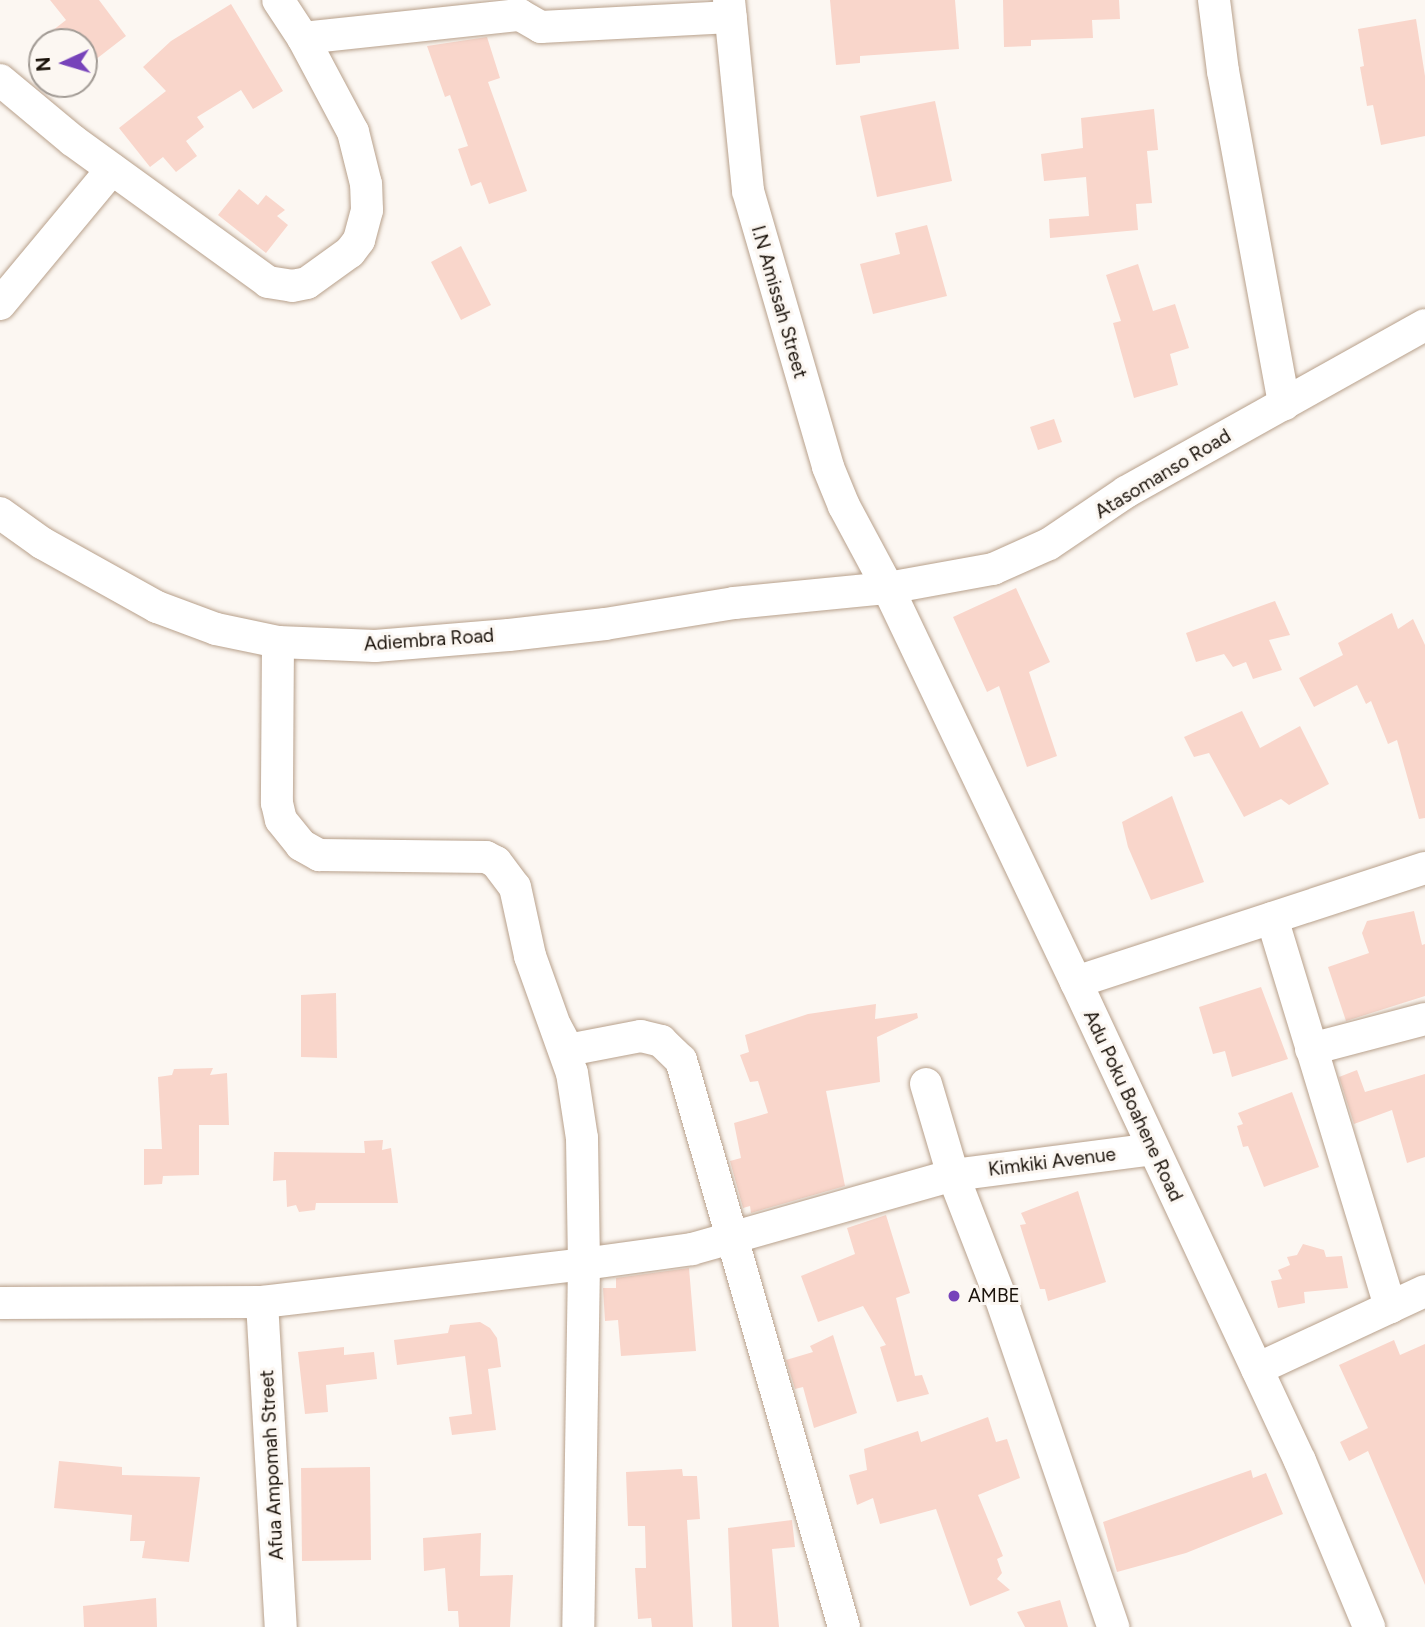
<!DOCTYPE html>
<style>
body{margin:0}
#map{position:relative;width:1425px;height:1627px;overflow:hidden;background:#fcf7f2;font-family:Figtree,sans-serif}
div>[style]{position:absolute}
.building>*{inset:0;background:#f9d6cb}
.roads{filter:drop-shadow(0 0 2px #b8a18c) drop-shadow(0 0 2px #b8a18c)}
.minor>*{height:32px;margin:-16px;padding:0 16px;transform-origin:16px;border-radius:16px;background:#fff}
.dots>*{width:19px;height:19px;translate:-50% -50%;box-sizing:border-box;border:4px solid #fcf7f2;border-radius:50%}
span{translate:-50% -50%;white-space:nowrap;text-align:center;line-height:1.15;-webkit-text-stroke:6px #fcf7f2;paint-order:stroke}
.street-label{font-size:19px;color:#1a120a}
.poi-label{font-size:19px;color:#1a120a}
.left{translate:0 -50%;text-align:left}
.north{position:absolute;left:28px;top:28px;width:70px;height:70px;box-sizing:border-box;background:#fcf7f2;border:2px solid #a29b95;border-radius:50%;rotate:266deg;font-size:19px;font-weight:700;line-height:28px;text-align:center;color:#1a120a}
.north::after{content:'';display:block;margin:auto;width:24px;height:32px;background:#7743ba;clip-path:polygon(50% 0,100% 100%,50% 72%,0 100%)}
</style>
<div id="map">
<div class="building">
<div style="clip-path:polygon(50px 0,99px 0,126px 36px,95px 60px,84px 42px,38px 42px,66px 20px)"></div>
<div style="clip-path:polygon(830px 0,955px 0,959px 49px,860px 56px,860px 63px,836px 65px)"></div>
<div style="clip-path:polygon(1003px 0,1119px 0,1120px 19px,1092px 20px,1093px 38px,1031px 40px,1031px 46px,1004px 47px)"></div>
<div style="clip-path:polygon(231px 4px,283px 91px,253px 109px,241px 90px,197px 117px,204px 127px,186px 141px,197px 156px,176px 172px,163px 157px,150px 167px,119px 128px,166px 91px,143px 67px,171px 41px)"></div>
<div style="clip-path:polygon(1416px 19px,1425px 76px,1425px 136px,1381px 145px,1373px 105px,1367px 106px,1360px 67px,1364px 66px,1358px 29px)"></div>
<div style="clip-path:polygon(487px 37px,500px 78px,488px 82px,527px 191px,489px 204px,481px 182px,471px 186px,458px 149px,468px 146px,450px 95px,445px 97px,427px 46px)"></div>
<div style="clip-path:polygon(935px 101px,952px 181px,877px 197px,860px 116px)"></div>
<div style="clip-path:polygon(1154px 109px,1158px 150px,1147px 151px,1152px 203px,1136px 204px,1138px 230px,1050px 238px,1049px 219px,1089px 216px,1086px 177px,1044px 181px,1041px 154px,1083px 148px,1081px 118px)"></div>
<div style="clip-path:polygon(239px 189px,258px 205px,266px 195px,285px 210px,277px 216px,288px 225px,266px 253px,218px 215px)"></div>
<div style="clip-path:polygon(927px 225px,947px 296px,873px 314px,860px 264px,900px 254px,895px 233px)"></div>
<div style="clip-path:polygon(461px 246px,491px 305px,461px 320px,431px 262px)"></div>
<div style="clip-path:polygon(1138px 264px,1153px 311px,1175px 304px,1189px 348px,1170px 354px,1178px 385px,1134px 398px,1113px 323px,1121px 321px,1106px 275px)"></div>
<div style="clip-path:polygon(1054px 419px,1062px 442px,1038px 450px,1030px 427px)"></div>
<div style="clip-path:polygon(1016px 588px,1050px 662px,1029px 672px,1057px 756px,1027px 767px,999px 686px,987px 692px,953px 617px)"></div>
<div style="clip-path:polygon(1275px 601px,1290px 635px,1269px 640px,1282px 670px,1253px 679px,1246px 662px,1233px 667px,1224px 654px,1196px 662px,1186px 633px)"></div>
<div style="clip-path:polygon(1392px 613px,1398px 629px,1413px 619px,1425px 645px,1425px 818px,1419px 819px,1397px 740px,1388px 744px,1371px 701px,1366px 704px,1357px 685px,1314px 707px,1299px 678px,1343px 655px,1338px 643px)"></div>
<div style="clip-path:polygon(1242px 711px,1260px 748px,1300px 726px,1329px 784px,1289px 805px,1281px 799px,1244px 817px,1209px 753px,1194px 757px,1184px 737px)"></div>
<div style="clip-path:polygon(1172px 796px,1204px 882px,1151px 900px,1128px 847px,1122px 822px)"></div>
<div style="clip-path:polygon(1414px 911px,1422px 945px,1425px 944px,1425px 996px,1346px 1021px,1328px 967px,1369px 953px,1362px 933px,1367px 921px)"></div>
<div style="clip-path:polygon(1261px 987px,1288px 1059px,1232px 1077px,1225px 1051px,1213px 1054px,1199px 1007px)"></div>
<div style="clip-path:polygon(336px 993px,337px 1058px,301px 1057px,301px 995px)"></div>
<div style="clip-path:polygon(876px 1004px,875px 1019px,917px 1013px,918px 1018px,877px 1037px,880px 1082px,826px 1091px,845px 1186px,751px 1213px,750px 1206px,743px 1208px,730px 1161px,741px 1158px,734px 1123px,768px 1113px,758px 1081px,750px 1082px,740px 1055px,749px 1052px,745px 1035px,808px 1014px)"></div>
<div style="clip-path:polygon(213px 1068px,210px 1075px,227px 1073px,229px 1125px,199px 1125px,199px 1175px,163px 1176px,162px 1184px,144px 1185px,144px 1149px,162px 1149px,158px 1077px,172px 1075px,174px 1069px)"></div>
<div style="clip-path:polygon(1357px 1070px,1365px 1092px,1425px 1074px,1425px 1157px,1407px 1163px,1392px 1110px,1354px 1124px,1339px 1077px)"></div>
<div style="clip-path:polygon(1292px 1092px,1319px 1167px,1264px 1187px,1248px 1146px,1243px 1147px,1237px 1126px,1243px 1124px,1238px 1113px)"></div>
<div style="clip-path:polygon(383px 1140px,382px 1150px,391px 1148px,398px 1203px,316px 1203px,315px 1210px,299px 1212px,296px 1205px,287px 1207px,286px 1180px,273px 1181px,274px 1152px,365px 1153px,364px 1141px)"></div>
<div style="clip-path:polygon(1078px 1191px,1106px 1282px,1048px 1301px,1045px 1289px,1040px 1289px,1020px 1225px,1026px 1224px,1021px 1213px)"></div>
<div style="clip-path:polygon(886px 1215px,910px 1293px,896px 1298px,915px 1376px,922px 1375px,929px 1394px,897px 1402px,880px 1347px,886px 1345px,863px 1306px,818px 1322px,801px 1276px,855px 1254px,847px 1228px)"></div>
<div style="clip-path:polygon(1303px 1244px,1324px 1250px,1326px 1257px,1342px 1256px,1348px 1288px,1304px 1292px,1305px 1303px,1278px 1308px,1271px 1281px,1282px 1279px,1278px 1270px,1290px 1265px,1287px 1257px,1297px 1255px)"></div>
<div style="clip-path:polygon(689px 1268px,696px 1351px,621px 1356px,618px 1320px,605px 1321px,603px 1288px,616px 1288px,616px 1278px)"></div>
<div style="clip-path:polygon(480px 1322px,490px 1328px,497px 1338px,501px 1367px,488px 1369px,496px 1430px,452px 1435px,449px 1417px,472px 1414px,465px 1356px,397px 1365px,394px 1340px,448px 1333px,450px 1325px)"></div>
<div style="clip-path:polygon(833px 1335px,857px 1413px,814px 1428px,803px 1387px,795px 1389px,786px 1360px,813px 1352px,810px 1346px)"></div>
<div style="clip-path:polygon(1394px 1340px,1400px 1355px,1425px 1344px,1425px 1585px,1368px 1451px,1349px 1461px,1340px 1442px,1368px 1428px,1339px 1365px)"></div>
<div style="clip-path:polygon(344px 1347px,344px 1355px,374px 1352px,377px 1379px,326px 1385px,328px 1412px,305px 1414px,298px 1352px)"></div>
<div style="clip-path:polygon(988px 1417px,996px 1442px,1007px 1439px,1020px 1478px,978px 1495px,1003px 1556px,997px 1559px,1002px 1573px,997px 1579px,1010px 1590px,970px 1606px,936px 1509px,880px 1524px,873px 1498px,857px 1505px,849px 1475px,867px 1470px,864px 1449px,918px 1431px,921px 1442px)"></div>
<div style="clip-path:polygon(59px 1461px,122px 1467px,122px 1475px,200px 1477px,189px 1562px,142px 1558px,145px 1541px,130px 1541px,132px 1515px,54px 1508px)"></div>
<div style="clip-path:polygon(370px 1467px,371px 1560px,302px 1561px,301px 1468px)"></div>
<div style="clip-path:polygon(682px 1469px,683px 1476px,697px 1476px,700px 1519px,687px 1520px,693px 1627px,652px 1627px,651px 1618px,638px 1619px,635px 1568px,646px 1568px,645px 1526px,628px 1526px,626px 1472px)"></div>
<div style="clip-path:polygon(1251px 1470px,1253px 1478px,1266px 1473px,1283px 1514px,1186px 1553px,1117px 1572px,1103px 1522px)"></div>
<div style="clip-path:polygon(792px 1520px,795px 1547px,772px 1549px,779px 1627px,732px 1627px,728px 1528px)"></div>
<div style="clip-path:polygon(481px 1533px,480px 1576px,513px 1575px,510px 1627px,459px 1627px,458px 1611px,448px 1611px,445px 1568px,424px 1571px,423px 1538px)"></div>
<div style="clip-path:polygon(156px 1598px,157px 1627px,84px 1627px,83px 1606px)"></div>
<div style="clip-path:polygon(1060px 1600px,1068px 1627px,1025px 1627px,1017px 1612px)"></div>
</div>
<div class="roads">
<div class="minor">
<div style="left:729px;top:0;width:192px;rotate:84.3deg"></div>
<div style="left:748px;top:191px;width:287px;rotate:73.8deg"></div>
<div style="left:828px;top:467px;width:42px;rotate:67.7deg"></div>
<div style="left:844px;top:506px;width:93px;rotate:61.8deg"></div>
<div style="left:888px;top:588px;width:437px;rotate:64.5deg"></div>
<div style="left:1076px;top:982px;width:529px;rotate:64.94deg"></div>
<div style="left:1300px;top:1461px;width:180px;rotate:67.4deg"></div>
<div style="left:1214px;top:0;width:72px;rotate:82.8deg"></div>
<div style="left:1223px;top:71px;width:339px;rotate:79.6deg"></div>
<div style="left:303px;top:38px;width:218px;rotate:-6.1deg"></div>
<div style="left:520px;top:15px;width:24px;rotate:30deg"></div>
<div style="left:541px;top:27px;width:190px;rotate:-3deg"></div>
<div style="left:0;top:80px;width:94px;rotate:39.8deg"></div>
<div style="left:72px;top:140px;width:242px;rotate:35.9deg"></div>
<div style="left:268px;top:282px;width:24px;rotate:9deg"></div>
<div style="left:292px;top:286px;width:15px;rotate:-11deg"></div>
<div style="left:307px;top:283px;width:53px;rotate:-35.8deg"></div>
<div style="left:350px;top:252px;width:15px;rotate:-53deg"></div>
<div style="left:359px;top:240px;width:31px;rotate:-75deg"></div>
<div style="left:367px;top:210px;width:26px;rotate:-92deg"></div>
<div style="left:366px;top:184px;width:54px;rotate:-104deg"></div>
<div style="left:353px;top:132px;width:106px;rotate:-118deg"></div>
<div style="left:303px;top:38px;width:45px;rotate:-123.3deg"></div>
<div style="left:0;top:304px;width:175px;rotate:-50.3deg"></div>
<div style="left:0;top:513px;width:52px;rotate:35.5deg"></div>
<div style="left:42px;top:543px;width:132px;rotate:29.1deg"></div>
<div style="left:157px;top:607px;width:63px;rotate:20.4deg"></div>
<div style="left:216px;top:629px;width:63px;rotate:11.8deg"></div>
<div style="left:278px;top:642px;width:97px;rotate:2.4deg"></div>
<div style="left:375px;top:646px;width:134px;rotate:-4.7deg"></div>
<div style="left:509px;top:635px;width:97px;rotate:-6.5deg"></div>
<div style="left:605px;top:624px;width:131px;rotate:-9.2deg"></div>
<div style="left:734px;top:603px;width:155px;rotate:-5.6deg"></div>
<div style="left:888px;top:588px;width:107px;rotate:-10.3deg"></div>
<div style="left:993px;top:569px;width:61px;rotate:-24.1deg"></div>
<div style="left:1049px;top:544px;width:93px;rotate:-34deg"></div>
<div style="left:1126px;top:492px;width:342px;rotate:-29.2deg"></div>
<div style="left:278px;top:642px;width:161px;rotate:90.4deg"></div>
<div style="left:277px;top:803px;width:17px;rotate:77deg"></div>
<div style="left:281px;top:820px;width:32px;rotate:51deg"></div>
<div style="left:301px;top:845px;width:21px;rotate:29deg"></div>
<div style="left:319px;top:855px;width:167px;rotate:0.7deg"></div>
<div style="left:486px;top:857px;width:11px;rotate:27deg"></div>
<div style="left:496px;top:862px;width:31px;rotate:53deg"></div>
<div style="left:515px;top:887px;width:71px;rotate:77.7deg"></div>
<div style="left:530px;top:956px;width:124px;rotate:70.3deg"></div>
<div style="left:572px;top:1073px;width:66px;rotate:81.3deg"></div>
<div style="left:582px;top:1138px;width:126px;rotate:89.1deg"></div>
<div style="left:584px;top:1264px;width:363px;rotate:90.9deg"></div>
<div style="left:1272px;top:918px;width:407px;rotate:73.1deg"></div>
<div style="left:1076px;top:982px;width:367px;rotate:-18.1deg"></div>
<div style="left:556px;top:1027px;width:26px;rotate:62deg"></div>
<div style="left:568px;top:1050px;width:74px;rotate:-10.9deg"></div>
<div style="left:641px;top:1036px;width:21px;rotate:14deg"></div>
<div style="left:661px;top:1041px;width:28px;rotate:44deg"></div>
<div style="left:681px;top:1060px;width:590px;rotate:73.96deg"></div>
<div style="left:1311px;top:1049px;width:118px;rotate:-14.7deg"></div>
<div style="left:926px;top:1084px;width:95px;rotate:73.5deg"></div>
<div style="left:953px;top:1175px;width:133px;rotate:68.8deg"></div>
<div style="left:1001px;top:1299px;width:347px;rotate:71.1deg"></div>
<div style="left:262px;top:1302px;width:326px;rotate:86.7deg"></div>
<div style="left:0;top:1303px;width:262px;rotate:-0.2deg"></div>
<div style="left:262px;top:1302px;width:324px;rotate:-6.7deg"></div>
<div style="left:584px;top:1264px;width:109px;rotate:-7.9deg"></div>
<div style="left:692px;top:1249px;width:271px;rotate:-15.8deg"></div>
<div style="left:953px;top:1175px;width:201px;rotate:-7.4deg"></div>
<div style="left:1257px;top:1369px;width:185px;rotate:-24.9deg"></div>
</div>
</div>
<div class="dots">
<div style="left:954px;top:1296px;background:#7743ba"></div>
</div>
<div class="street-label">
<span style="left:779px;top:302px;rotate:74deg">I.N Amissah Street</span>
<span style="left:1163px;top:474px;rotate:-31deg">Atasomanso Road</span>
<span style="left:429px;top:640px;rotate:-4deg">Adiembra Road</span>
<span style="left:1133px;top:1106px;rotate:65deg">Adu Poku Boahene Road</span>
<span style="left:1052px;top:1162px;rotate:-7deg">Kimkiki Avenue</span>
<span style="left:272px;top:1465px;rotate:-93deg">Afua Ampomah Street</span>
</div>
<div class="poi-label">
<span class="left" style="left:968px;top:1296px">AMBE</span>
</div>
<div class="north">N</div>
</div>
